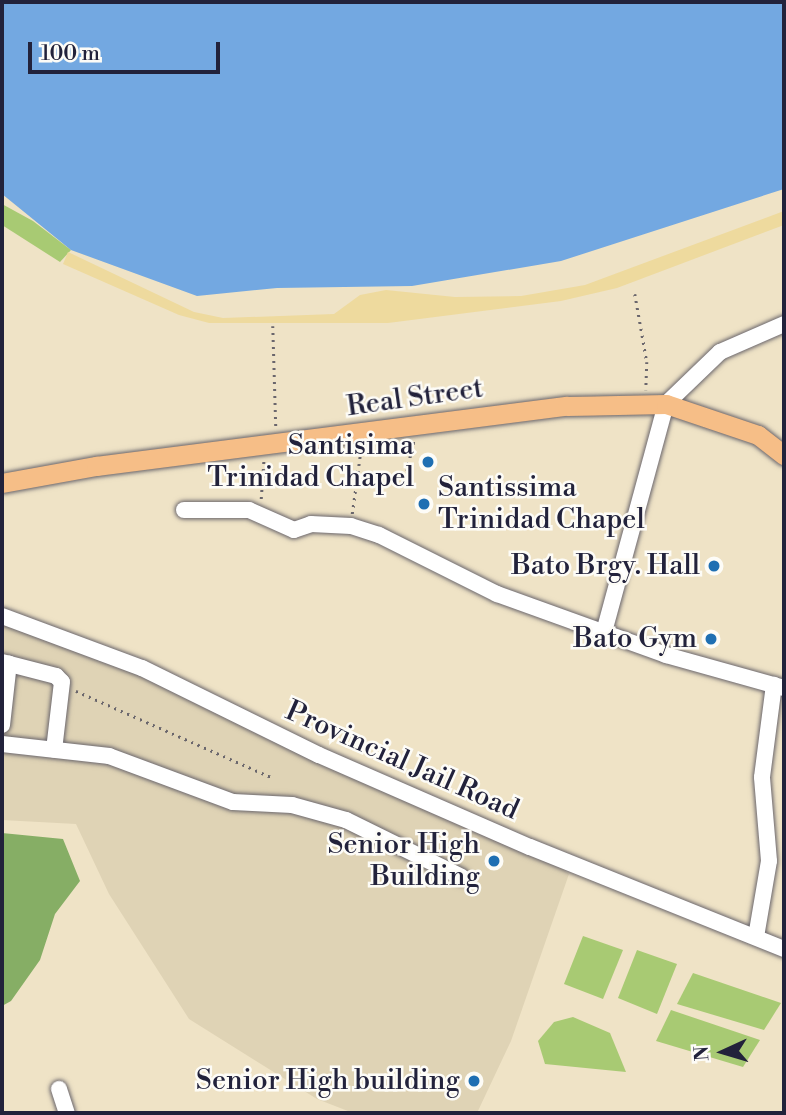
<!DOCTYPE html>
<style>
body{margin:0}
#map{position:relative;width:786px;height:1115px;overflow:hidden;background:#efe3c6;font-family:"Libre Bodoni",serif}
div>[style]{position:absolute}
.built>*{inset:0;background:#dfd3b5}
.green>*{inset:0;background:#a8ca73}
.forest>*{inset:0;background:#86ae65}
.sand>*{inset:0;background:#eeda9e}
.water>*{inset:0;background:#73a8e1}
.path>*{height:2.5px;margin-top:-1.25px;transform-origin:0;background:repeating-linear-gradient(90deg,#6a666c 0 2px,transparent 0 7px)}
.roads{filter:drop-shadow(0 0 2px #6a666c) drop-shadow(0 0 2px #6a666c)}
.minor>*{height:16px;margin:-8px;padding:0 8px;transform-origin:8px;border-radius:8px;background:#fff}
.major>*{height:19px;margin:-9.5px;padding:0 9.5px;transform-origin:9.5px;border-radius:9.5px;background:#f6be87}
.dots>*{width:19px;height:19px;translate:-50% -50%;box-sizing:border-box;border:4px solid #fdfcf7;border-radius:50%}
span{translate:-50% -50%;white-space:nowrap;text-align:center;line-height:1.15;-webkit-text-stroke:5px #fdfcf7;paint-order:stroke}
.street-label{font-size:28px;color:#22223b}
.poi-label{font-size:28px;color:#22223b}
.right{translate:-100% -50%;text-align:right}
.left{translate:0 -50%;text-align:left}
.frame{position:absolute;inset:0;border:4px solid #22223b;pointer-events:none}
.north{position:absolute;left:688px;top:1017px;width:70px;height:70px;-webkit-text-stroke:5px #fdfcf7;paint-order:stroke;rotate:266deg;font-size:19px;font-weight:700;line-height:28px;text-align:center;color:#22223b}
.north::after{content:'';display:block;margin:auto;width:24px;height:32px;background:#22223b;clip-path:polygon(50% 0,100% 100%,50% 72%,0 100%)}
.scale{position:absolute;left:28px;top:42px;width:192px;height:32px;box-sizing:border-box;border:4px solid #22223b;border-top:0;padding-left:9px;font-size:21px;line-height:24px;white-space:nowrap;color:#22223b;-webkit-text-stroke:5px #fdfcf7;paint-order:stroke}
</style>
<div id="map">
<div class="built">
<div style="clip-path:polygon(2px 618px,168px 687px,554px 863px,569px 874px,511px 1041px,477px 1113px,353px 1113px,317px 1099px,189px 1019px,109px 894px,76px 824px,2px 820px)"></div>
</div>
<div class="green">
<div style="clip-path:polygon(2px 204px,33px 221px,71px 250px,60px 262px,2px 225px)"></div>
<div style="clip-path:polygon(583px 936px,623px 950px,603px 999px,564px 984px)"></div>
<div style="clip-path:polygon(637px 950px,677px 964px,657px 1014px,618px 998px)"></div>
<div style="clip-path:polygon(693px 973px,781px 1003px,764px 1030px,677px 1004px)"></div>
<div style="clip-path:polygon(671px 1010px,760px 1040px,743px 1067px,656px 1041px)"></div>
<div style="clip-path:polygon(573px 1017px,610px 1033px,626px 1072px,545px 1064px,538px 1041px,554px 1022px)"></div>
</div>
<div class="forest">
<div style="clip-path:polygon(2px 833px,63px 839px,80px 881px,55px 914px,40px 960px,11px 1001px,2px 1006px)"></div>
</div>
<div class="sand">
<div style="clip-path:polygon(784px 211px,784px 225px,617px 288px,561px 301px,388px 323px,209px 323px,179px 315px,63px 264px,68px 252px,194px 312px,223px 318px,334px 314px,360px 295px,386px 290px,455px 297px,521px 296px,585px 285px)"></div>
</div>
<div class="water">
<div style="clip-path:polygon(2px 2px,784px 2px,784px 189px,561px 261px,412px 286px,277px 288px,197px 296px,71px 250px,2px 194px)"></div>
</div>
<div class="path">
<div style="left:635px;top:294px;width:69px;rotate:80deg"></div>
<div style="left:647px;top:362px;width:28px;rotate:92deg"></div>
<div style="left:273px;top:326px;width:101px;rotate:88.3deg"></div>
<div style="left:405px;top:478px;width:39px;rotate:-77deg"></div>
<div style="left:261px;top:499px;width:39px;rotate:-86deg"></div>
<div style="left:352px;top:514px;width:67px;rotate:-82.2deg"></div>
<div style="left:76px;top:691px;width:215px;rotate:23.8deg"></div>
</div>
<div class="roads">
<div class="minor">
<div style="left:184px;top:510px;width:65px"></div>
<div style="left:249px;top:510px;width:49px;rotate:24deg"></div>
<div style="left:294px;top:530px;width:18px;rotate:-19deg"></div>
<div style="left:311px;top:524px;width:40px;rotate:2.9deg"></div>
<div style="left:351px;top:526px;width:29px;rotate:18deg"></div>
<div style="left:379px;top:535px;width:132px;rotate:26.6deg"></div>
<div style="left:497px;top:594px;width:180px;rotate:19.8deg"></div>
<div style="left:666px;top:655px;width:123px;rotate:15.6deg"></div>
<div style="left:2px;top:616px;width:149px;rotate:20.4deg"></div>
<div style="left:142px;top:668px;width:197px;rotate:26.2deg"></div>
<div style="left:319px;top:755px;width:230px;rotate:23.6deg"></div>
<div style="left:530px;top:847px;width:274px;rotate:21.9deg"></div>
<div style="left:604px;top:632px;width:236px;rotate:-74.8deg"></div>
<div style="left:666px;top:404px;width:75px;rotate:-43.9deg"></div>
<div style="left:720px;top:352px;width:70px;rotate:-23.6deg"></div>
<div style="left:2px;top:662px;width:56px;rotate:14.5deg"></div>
<div style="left:56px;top:676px;width:8px;rotate:45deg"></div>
<div style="left:62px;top:682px;width:68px;rotate:96.7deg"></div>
<div style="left:2px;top:725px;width:62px;rotate:-83.6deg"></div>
<div style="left:2px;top:744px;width:108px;rotate:6.4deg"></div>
<div style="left:109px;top:756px;width:132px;rotate:20.4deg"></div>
<div style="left:233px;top:802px;width:59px;rotate:2.9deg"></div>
<div style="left:292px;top:805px;width:56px;rotate:15.5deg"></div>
<div style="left:346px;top:820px;width:129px;rotate:26.2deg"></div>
<div style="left:756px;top:937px;width:77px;rotate:-80.3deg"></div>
<div style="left:769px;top:861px;width:84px;rotate:-94.8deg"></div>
<div style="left:762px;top:777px;width:93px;rotate:-82.6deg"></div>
<div style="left:59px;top:1089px;width:25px;rotate:72deg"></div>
</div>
<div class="major">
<div style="left:2px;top:483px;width:96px;rotate:-10.3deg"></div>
<div style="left:96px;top:466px;width:475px;rotate:-7.3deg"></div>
<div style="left:567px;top:406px;width:99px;rotate:-1.2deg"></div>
<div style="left:666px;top:404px;width:97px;rotate:18.6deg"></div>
<div style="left:758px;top:435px;width:33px;rotate:38deg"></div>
</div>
</div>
<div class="dots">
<div style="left:428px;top:462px;background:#1f6fb2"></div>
<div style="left:424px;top:504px;background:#1f6fb2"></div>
<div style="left:714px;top:566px;background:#1f6fb2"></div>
<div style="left:711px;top:639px;background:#1f6fb2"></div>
<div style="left:494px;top:861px;background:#1f6fb2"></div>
<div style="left:474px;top:1081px;background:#1f6fb2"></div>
</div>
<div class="street-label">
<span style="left:415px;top:398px;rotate:-8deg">Real Street</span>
<span style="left:402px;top:761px;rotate:24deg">Provincial Jail Road</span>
</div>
<div class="poi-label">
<span class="right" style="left:414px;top:462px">Santisima<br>Trinidad Chapel</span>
<span class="left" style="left:438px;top:504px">Santissima<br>Trinidad Chapel</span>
<span class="right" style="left:700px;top:566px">Bato Brgy. Hall</span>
<span class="right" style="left:697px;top:639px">Bato Gym</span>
<span class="right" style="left:480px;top:861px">Senior High<br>Building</span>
<span class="right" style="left:460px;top:1081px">Senior High building</span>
</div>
<div class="frame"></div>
<div class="north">N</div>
<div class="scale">100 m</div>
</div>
